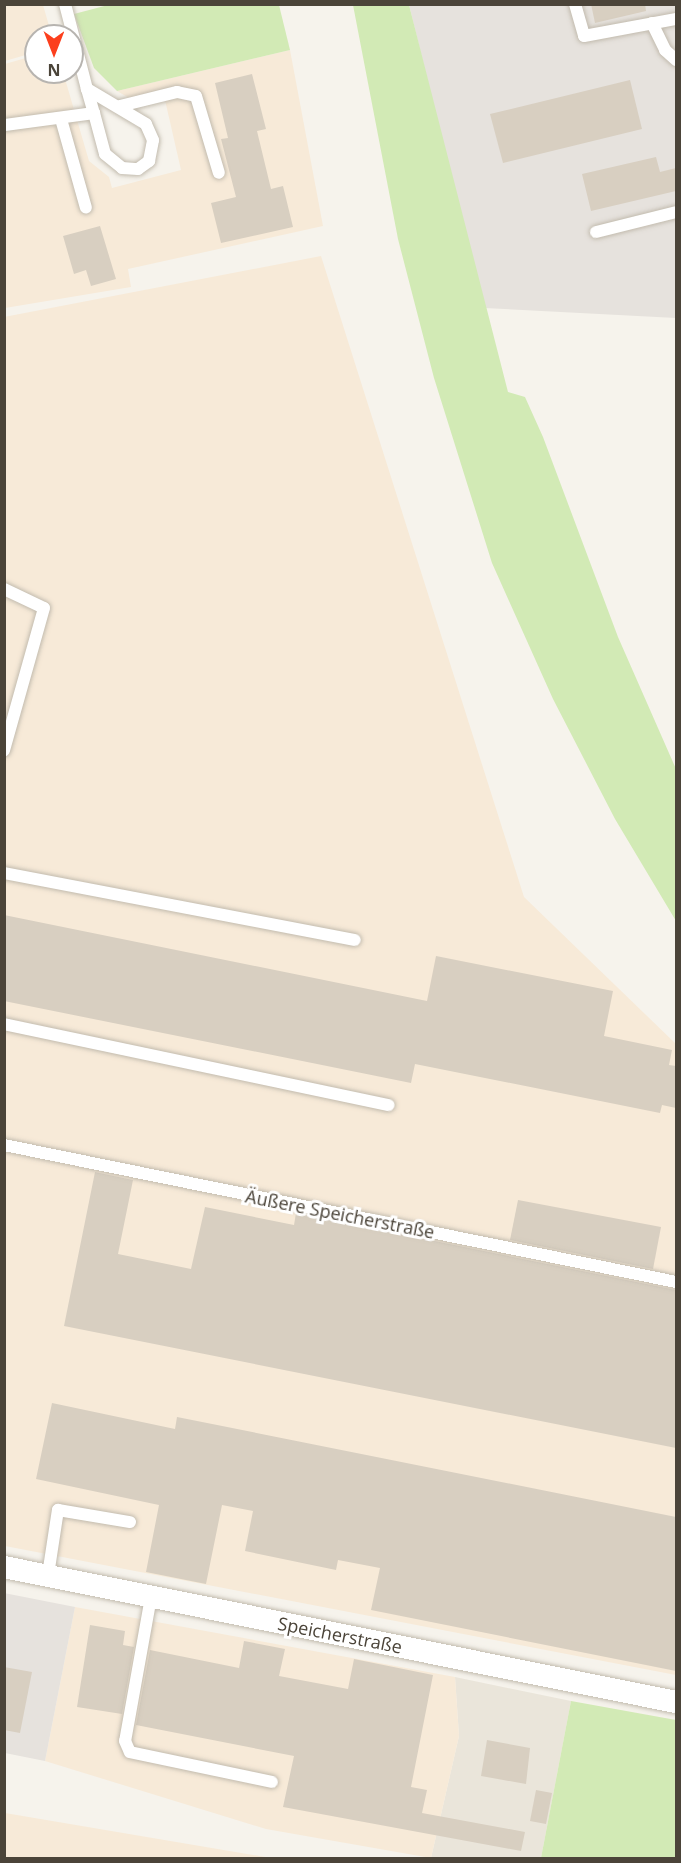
<!DOCTYPE html>
<meta charset="utf-8">
<style>
body{margin:0}
#map{position:relative;width:681px;height:1863px;overflow:hidden;background:#f6f3ec;font-family:"Open Sans",sans-serif}
div>[style]{position:absolute}
.residential>*{inset:0;background:#eae5da}
.commercial>*{inset:0;background:#f7ead8}
.industrial>*{inset:0;background:#e6e2dd}
.green>*{inset:0;background:#d2eab5}
.building>*{inset:0;background:#d8cfc1}
.roads{filter:drop-shadow(0 0 2px #c2bbae) drop-shadow(0 0 2px #c2bbae)}
.service>*{height:12px;margin:-6px;padding:0 6px;transform-origin:6px;border-radius:6px;background:#fff}
.minor>*{height:22px;margin:-11px;padding:0 11px;transform-origin:11px;border-radius:11px;background:#fff}
span{translate:-50% -50%;white-space:nowrap;text-align:center;line-height:1.15;-webkit-text-stroke:6px #fff;paint-order:stroke}
.street-label{font-size:18px;color:#4b4439}
.frame{position:absolute;inset:0;border:6px solid #4b4439;pointer-events:none}
.north{position:absolute;left:24px;top:24px;width:60px;height:60px;box-sizing:border-box;background:#fff;border:2px solid #b7b4b0;border-radius:50%;rotate:180deg;font-size:16px;font-weight:700;line-height:24px;text-align:center;color:#4b4439}
.north::after{content:'';display:block;margin:auto;width:21px;height:27px;background:#fc3f1d;clip-path:polygon(50% 0,100% 100%,50% 72%,0 100%)}
</style>
<div id="map">
<div class="residential">
<div style="clip-path:polygon(455px 1677px,571px 1701px,541px 1858px,431px 1858px,459px 1736px)"></div>
</div>
<div class="commercial">
<div style="clip-path:polygon(5px 5px,43px 5px,52px 36px,36px 36px,36px 52px,5px 61px)"></div>
<div style="clip-path:polygon(290px 50px,323px 226px,128px 269px,131px 287px,5px 308px,5px 64px,36px 55px,36px 72px,63px 72px,89px 161px,109px 177px,112px 188px,181px 170px,165px 100px,143px 106px,117px 91px)"></div>
<div style="clip-path:polygon(321px 256px,524px 897px,676px 1044px,676px 1675px,5px 1546px,4px 317px)"></div>
<div style="clip-path:polygon(75px 1607px,455px 1677px,459px 1736px,431px 1858px,266px 1829px,45px 1761px)"></div>
<div style="clip-path:polygon(4px 1813px,5px 1813px,271px 1858px,5px 1858px)"></div>
</div>
<div class="industrial">
<div style="clip-path:polygon(409px 5px,676px 5px,676px 318px,484px 308px)"></div>
<div style="clip-path:polygon(4px 1593px,75px 1607px,45px 1761px,5px 1753px)"></div>
</div>
<div class="green">
<div style="clip-path:polygon(112px 4px,279px 5px,290px 50px,117px 91px,94px 68px,74px 14px)"></div>
<div style="clip-path:polygon(353px 5px,409px 5px,508px 392px,525px 397px,543px 437px,618px 637px,676px 769px,676px 921px,615px 819px,553px 699px,492px 563px,434px 378px,398px 239px)"></div>
<div style="clip-path:polygon(571px 1701px,676px 1720px,676px 1858px,541px 1858px)"></div>
</div>
<div class="building">
<div style="clip-path:polygon(591px 4px,645px 4px,646px 11px,595px 23px)"></div>
<div style="clip-path:polygon(252px 74px,266px 129px,257px 131px,271px 189px,283px 186px,293px 227px,221px 243px,211px 203px,236px 197px,221px 139px,228px 138px,215px 83px)"></div>
<div style="clip-path:polygon(630px 80px,642px 129px,503px 163px,490px 114px)"></div>
<div style="clip-path:polygon(656px 157px,660px 172px,676px 168px,676px 191px,591px 211px,582px 174px)"></div>
<div style="clip-path:polygon(100px 226px,116px 279px,91px 286px,86px 270px,74px 274px,63px 236px)"></div>
<div style="clip-path:polygon(4px 915px,427px 1001px,436px 956px,613px 991px,604px 1036px,672px 1050px,669px 1065px,676px 1066px,676px 1108px,662px 1105px,660px 1113px,415px 1064px,411px 1083px,4px 1001px)"></div>
<div style="clip-path:polygon(95px 1172px,133px 1180px,118px 1254px,191px 1269px,205px 1207px,294px 1225px,296px 1213px,676px 1290px,676px 1448px,64px 1326px)"></div>
<div style="clip-path:polygon(518px 1200px,661px 1227px,653px 1269px,510px 1240px)"></div>
<div style="clip-path:polygon(52px 1403px,175px 1429px,177px 1417px,676px 1517px,676px 1671px,371px 1610px,380px 1568px,338px 1560px,336px 1570px,245px 1551px,253px 1511px,222px 1505px,206px 1584px,146px 1572px,159px 1505px,36px 1479px)"></div>
<div style="clip-path:polygon(90px 1625px,125px 1631px,123px 1645px,134px 1647px,122px 1714px,77px 1707px)"></div>
<div style="clip-path:polygon(244px 1641px,285px 1649px,279px 1676px,348px 1689px,354px 1659px,433px 1675px,411px 1787px,427px 1790px,422px 1813px,525px 1832px,521px 1851px,283px 1807px,294px 1756px,136px 1725px,150px 1650px,239px 1668px)"></div>
<div style="clip-path:polygon(4px 1667px,32px 1672px,20px 1733px,4px 1730px)"></div>
<div style="clip-path:polygon(487px 1740px,530px 1748px,526px 1784px,481px 1776px)"></div>
<div style="clip-path:polygon(536px 1790px,552px 1793px,546px 1824px,530px 1821px)"></div>
</div>
<div class="roads">
<div class="service">
<div style="left:65px;top:4px;width:88px;rotate:75.5deg"></div>
<div style="left:87px;top:89px;width:25px;rotate:74deg"></div>
<div style="left:94px;top:113px;width:42px;rotate:75deg"></div>
<div style="left:105px;top:154px;width:22px;rotate:39deg"></div>
<div style="left:122px;top:168px;width:16px;rotate:4deg"></div>
<div style="left:138px;top:169px;width:14px;rotate:-36deg"></div>
<div style="left:149px;top:161px;width:21px;rotate:-79deg"></div>
<div style="left:153px;top:140px;width:17px;rotate:-114deg"></div>
<div style="left:146px;top:124px;width:69px;rotate:-149.3deg"></div>
<div style="left:575px;top:4px;width:33px;rotate:74deg"></div>
<div style="left:584px;top:36px;width:94px;rotate:-10.5deg"></div>
<div style="left:652px;top:23px;width:30px;rotate:64deg"></div>
<div style="left:665px;top:50px;width:15px;rotate:42deg"></div>
<div style="left:120px;top:106px;width:59px;rotate:-13.8deg"></div>
<div style="left:177px;top:92px;width:19px;rotate:12deg"></div>
<div style="left:196px;top:96px;width:80px;rotate:73.4deg"></div>
<div style="left:61px;top:119px;width:92px;rotate:74.3deg"></div>
<div style="left:5px;top:125px;width:90px;rotate:-7.7deg"></div>
<div style="left:596px;top:232px;width:82px;rotate:-14deg"></div>
<div style="left:4px;top:589px;width:44px;rotate:25.4deg"></div>
<div style="left:44px;top:608px;width:148px;rotate:105.7deg"></div>
<div style="left:4px;top:873px;width:357px;rotate:10.8deg"></div>
<div style="left:4px;top:1024px;width:393px;rotate:11.9deg"></div>
<div style="left:4px;top:1145px;width:686px;rotate:11.52deg"></div>
<div style="left:48px;top:1575px;width:66px;rotate:-81.3deg"></div>
<div style="left:58px;top:1510px;width:73px;rotate:9.5deg"></div>
<div style="left:151px;top:1597px;width:146px;rotate:100.2deg"></div>
<div style="left:125px;top:1741px;width:12px;rotate:66deg"></div>
<div style="left:130px;top:1752px;width:145px;rotate:11.9deg"></div>
</div>
<div class="minor">
<div style="left:4px;top:1567px;width:685px;rotate:11.36deg"></div>
</div>
</div>
<div class="street-label">
<span style="left:340px;top:1214px;rotate:11deg">Äußere Speicherstraße</span>
<span style="left:340px;top:1635px;rotate:11deg">Speicherstraße</span>
</div>
<div class="frame"></div>
<div class="north">N</div>
</div>
